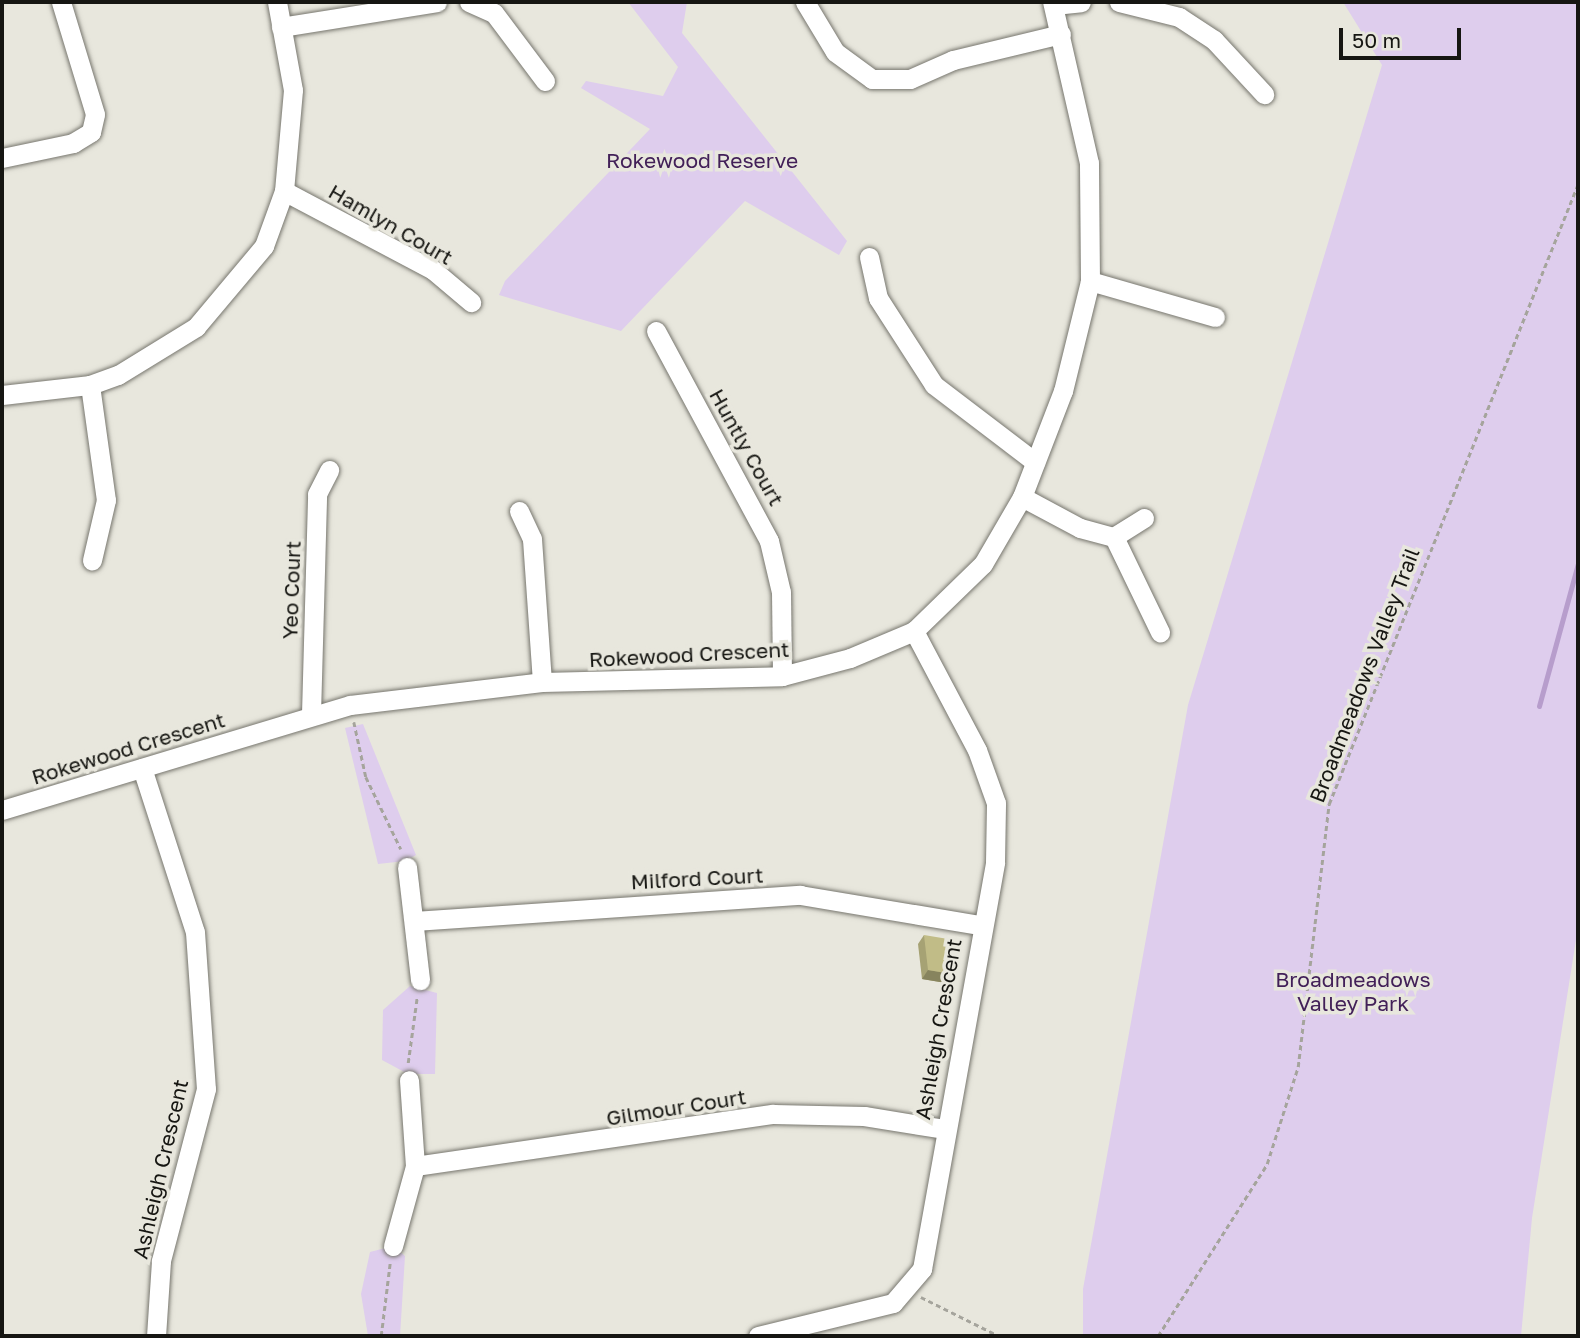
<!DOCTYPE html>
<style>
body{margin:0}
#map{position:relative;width:1580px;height:1338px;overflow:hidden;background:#e8e7dd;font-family:"Golos Text",sans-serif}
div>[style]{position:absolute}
.green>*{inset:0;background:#decded}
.stream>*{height:5px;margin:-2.5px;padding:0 2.5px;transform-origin:2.5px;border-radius:2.5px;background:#b79dcc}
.path>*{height:2.5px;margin-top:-1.25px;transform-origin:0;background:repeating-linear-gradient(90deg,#a5a49c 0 5px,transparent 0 8.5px)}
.roads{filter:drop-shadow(0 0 2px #77766e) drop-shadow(0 0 2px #77766e)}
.street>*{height:19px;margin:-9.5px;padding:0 9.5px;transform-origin:9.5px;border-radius:9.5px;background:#fff}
.wall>*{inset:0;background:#a6a274}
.shaded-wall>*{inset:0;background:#87845e}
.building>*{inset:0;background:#c1bc87}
span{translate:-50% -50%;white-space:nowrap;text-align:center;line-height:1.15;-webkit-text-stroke:7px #e8e7dd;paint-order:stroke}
.park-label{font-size:21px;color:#422058}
.street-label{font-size:21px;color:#161612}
.frame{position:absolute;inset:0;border:4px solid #161612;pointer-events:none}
.scale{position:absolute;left:1339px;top:28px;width:122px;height:32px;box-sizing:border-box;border:4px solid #161612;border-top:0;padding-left:9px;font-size:21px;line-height:24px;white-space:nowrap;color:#161612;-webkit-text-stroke:5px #e8e7dd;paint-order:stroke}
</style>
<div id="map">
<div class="green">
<div style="clip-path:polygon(628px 2px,687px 2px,682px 33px,847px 241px,839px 255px,745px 201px,621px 331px,499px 295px,505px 281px,650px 129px,581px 88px,586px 81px,663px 96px,678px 67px)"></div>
<div style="clip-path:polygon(1343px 2px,1578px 2px,1578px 927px,1532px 1218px,1521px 1336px,1083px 1336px,1083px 1289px,1188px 705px,1382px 65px)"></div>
<div style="clip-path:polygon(363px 724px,416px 855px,405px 861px,378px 864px,345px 728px)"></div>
<div style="clip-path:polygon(410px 986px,437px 993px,435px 1074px,408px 1074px,382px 1060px,383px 1010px)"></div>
<div style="clip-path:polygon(393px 1246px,405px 1256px,400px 1336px,368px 1336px,361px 1294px,370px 1252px)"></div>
</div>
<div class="stream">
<div style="left:1539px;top:706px;width:148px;rotate:-74.7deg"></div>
</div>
<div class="path">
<div style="left:354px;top:722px;width:56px;rotate:77.7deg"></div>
<div style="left:366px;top:777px;width:80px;rotate:64.1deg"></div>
<div style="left:408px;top:1063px;width:67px;rotate:-82.2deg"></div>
<div style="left:921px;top:1297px;width:87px;rotate:26.6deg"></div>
<div style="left:381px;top:1336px;width:74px;rotate:-83deg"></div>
<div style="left:1158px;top:1336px;width:204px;rotate:-57.6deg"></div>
<div style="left:1267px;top:1164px;width:102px;rotate:-72.3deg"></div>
<div style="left:1298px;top:1067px;width:265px;rotate:-83.3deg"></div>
<div style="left:1329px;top:804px;width:668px;rotate:-68.12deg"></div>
</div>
<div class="roads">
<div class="street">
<div style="left:469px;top:2px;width:27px;rotate:24deg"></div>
<div style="left:494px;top:13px;width:85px;rotate:53.1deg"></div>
<div style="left:805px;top:2px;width:58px;rotate:59deg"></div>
<div style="left:835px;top:52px;width:46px;rotate:36.1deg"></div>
<div style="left:872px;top:79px;width:38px"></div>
<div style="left:910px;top:79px;width:47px;rotate:-23.8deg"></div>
<div style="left:953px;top:60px;width:111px;rotate:-13.5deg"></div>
<div style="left:1119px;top:2px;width:62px;rotate:14deg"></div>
<div style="left:1179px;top:17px;width:42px;rotate:33.3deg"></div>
<div style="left:1214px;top:40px;width:74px;rotate:47.2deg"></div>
<div style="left:1054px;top:5px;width:27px;rotate:-6deg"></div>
<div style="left:281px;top:27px;width:158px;rotate:-9.1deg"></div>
<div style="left:2px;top:158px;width:73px;rotate:-11.9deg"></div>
<div style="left:73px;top:143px;width:21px;rotate:-31deg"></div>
<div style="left:91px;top:132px;width:18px;rotate:-77deg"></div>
<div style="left:95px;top:114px;width:117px;rotate:-106.9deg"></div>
<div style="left:284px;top:191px;width:169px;rotate:27.9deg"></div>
<div style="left:433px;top:270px;width:50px;rotate:40.1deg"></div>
<div style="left:869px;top:257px;width:42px;rotate:77.6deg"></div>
<div style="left:878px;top:298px;width:103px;rotate:57.2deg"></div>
<div style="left:934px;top:385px;width:127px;rotate:37.3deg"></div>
<div style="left:1090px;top:281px;width:130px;rotate:16.1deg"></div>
<div style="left:656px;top:331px;width:238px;rotate:61.7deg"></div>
<div style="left:769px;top:541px;width:52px;rotate:76.8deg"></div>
<div style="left:781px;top:592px;width:84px;rotate:89.3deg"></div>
<div style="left:90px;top:385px;width:116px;rotate:82.1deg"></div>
<div style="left:106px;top:500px;width:62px;rotate:103.1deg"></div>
<div style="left:2px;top:395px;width:89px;rotate:-6.5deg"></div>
<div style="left:90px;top:385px;width:30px;rotate:-20deg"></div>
<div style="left:118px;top:375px;width:92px;rotate:-31.6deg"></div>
<div style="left:196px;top:327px;width:106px;rotate:-50deg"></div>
<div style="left:264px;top:246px;width:59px;rotate:-70deg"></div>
<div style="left:284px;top:191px;width:101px;rotate:-84.9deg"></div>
<div style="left:293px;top:90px;width:89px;rotate:-100.3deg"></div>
<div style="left:1022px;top:497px;width:66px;rotate:28.1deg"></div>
<div style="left:1080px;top:528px;width:35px;rotate:15deg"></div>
<div style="left:519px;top:511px;width:31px;rotate:65deg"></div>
<div style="left:532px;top:539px;width:143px;rotate:86deg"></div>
<div style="left:1144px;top:518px;width:36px;rotate:148deg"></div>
<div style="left:1114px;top:537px;width:106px;rotate:64.2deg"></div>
<div style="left:311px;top:714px;width:220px;rotate:-88.4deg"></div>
<div style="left:317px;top:494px;width:27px;rotate:-63deg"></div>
<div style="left:142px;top:768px;width:172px;rotate:72.1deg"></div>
<div style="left:195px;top:932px;width:157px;rotate:86deg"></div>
<div style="left:206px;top:1089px;width:178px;rotate:104.7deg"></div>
<div style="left:161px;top:1261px;width:75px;rotate:93.8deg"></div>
<div style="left:2px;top:810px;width:363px;rotate:-16.8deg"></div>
<div style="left:350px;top:705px;width:193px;rotate:-6.8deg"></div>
<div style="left:542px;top:682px;width:240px;rotate:-1.4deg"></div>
<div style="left:782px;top:676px;width:70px;rotate:-14.8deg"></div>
<div style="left:850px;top:658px;width:69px;rotate:-22.9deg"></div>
<div style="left:914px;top:631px;width:96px;rotate:-44.2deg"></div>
<div style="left:983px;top:564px;width:78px;rotate:-59.8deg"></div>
<div style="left:1022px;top:497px;width:114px;rotate:-68.9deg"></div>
<div style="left:1063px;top:391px;width:113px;rotate:-76.2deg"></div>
<div style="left:1090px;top:281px;width:118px;rotate:-90.5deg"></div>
<div style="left:1089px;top:163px;width:165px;rotate:-102.9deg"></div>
<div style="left:407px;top:867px;width:114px;rotate:83.4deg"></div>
<div style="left:414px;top:921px;width:387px;rotate:-3.9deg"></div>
<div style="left:800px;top:895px;width:181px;rotate:9.5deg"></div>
<div style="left:415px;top:1166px;width:362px;rotate:-8.3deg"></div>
<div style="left:773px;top:1114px;width:91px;rotate:1.3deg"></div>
<div style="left:864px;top:1116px;width:81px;rotate:9.2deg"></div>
<div style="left:393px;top:1246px;width:83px;rotate:-74.6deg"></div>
<div style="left:415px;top:1166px;width:86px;rotate:-94deg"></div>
<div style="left:758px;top:1336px;width:139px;rotate:-13.7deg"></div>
<div style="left:893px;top:1303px;width:45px;rotate:-49.5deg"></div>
<div style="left:922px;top:1269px;width:413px;rotate:-79.8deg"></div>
<div style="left:995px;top:862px;width:59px;rotate:-89deg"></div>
<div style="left:996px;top:803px;width:56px;rotate:-109.7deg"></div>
<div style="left:977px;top:750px;width:135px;rotate:-117.9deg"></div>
</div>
</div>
<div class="wall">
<div style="clip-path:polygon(924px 935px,946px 983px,922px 979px,918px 944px)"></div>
</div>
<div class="shaded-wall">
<div style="clip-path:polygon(928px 970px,952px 974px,946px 983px,922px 979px)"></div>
</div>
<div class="building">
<div style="clip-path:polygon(924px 935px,954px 940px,952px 974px,928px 970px)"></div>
</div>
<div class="park-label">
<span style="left:702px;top:160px">Rokewood Reserve</span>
<span style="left:1353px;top:991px">Broadmeadows<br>Valley Park</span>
</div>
<div class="street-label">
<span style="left:391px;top:224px;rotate:30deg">Hamlyn Court</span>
<span style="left:747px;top:447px;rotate:61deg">Huntly Court</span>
<span style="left:291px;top:590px;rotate:-88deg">Yeo Court</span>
<span style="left:689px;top:654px;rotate:-3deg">Rokewood Crescent</span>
<span style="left:1364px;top:675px;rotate:-69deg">Broadmeadows Valley Trail</span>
<span style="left:128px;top:748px;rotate:-17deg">Rokewood Crescent</span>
<span style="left:697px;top:878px;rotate:-3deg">Milford Court</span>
<span style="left:938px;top:1029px;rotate:-80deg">Ashleigh Crescent</span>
<span style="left:676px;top:1107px;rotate:-9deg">Gilmour Court</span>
<span style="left:160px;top:1169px;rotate:-77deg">Ashleigh Crescent</span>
</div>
<div class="frame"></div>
<div class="scale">50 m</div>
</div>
